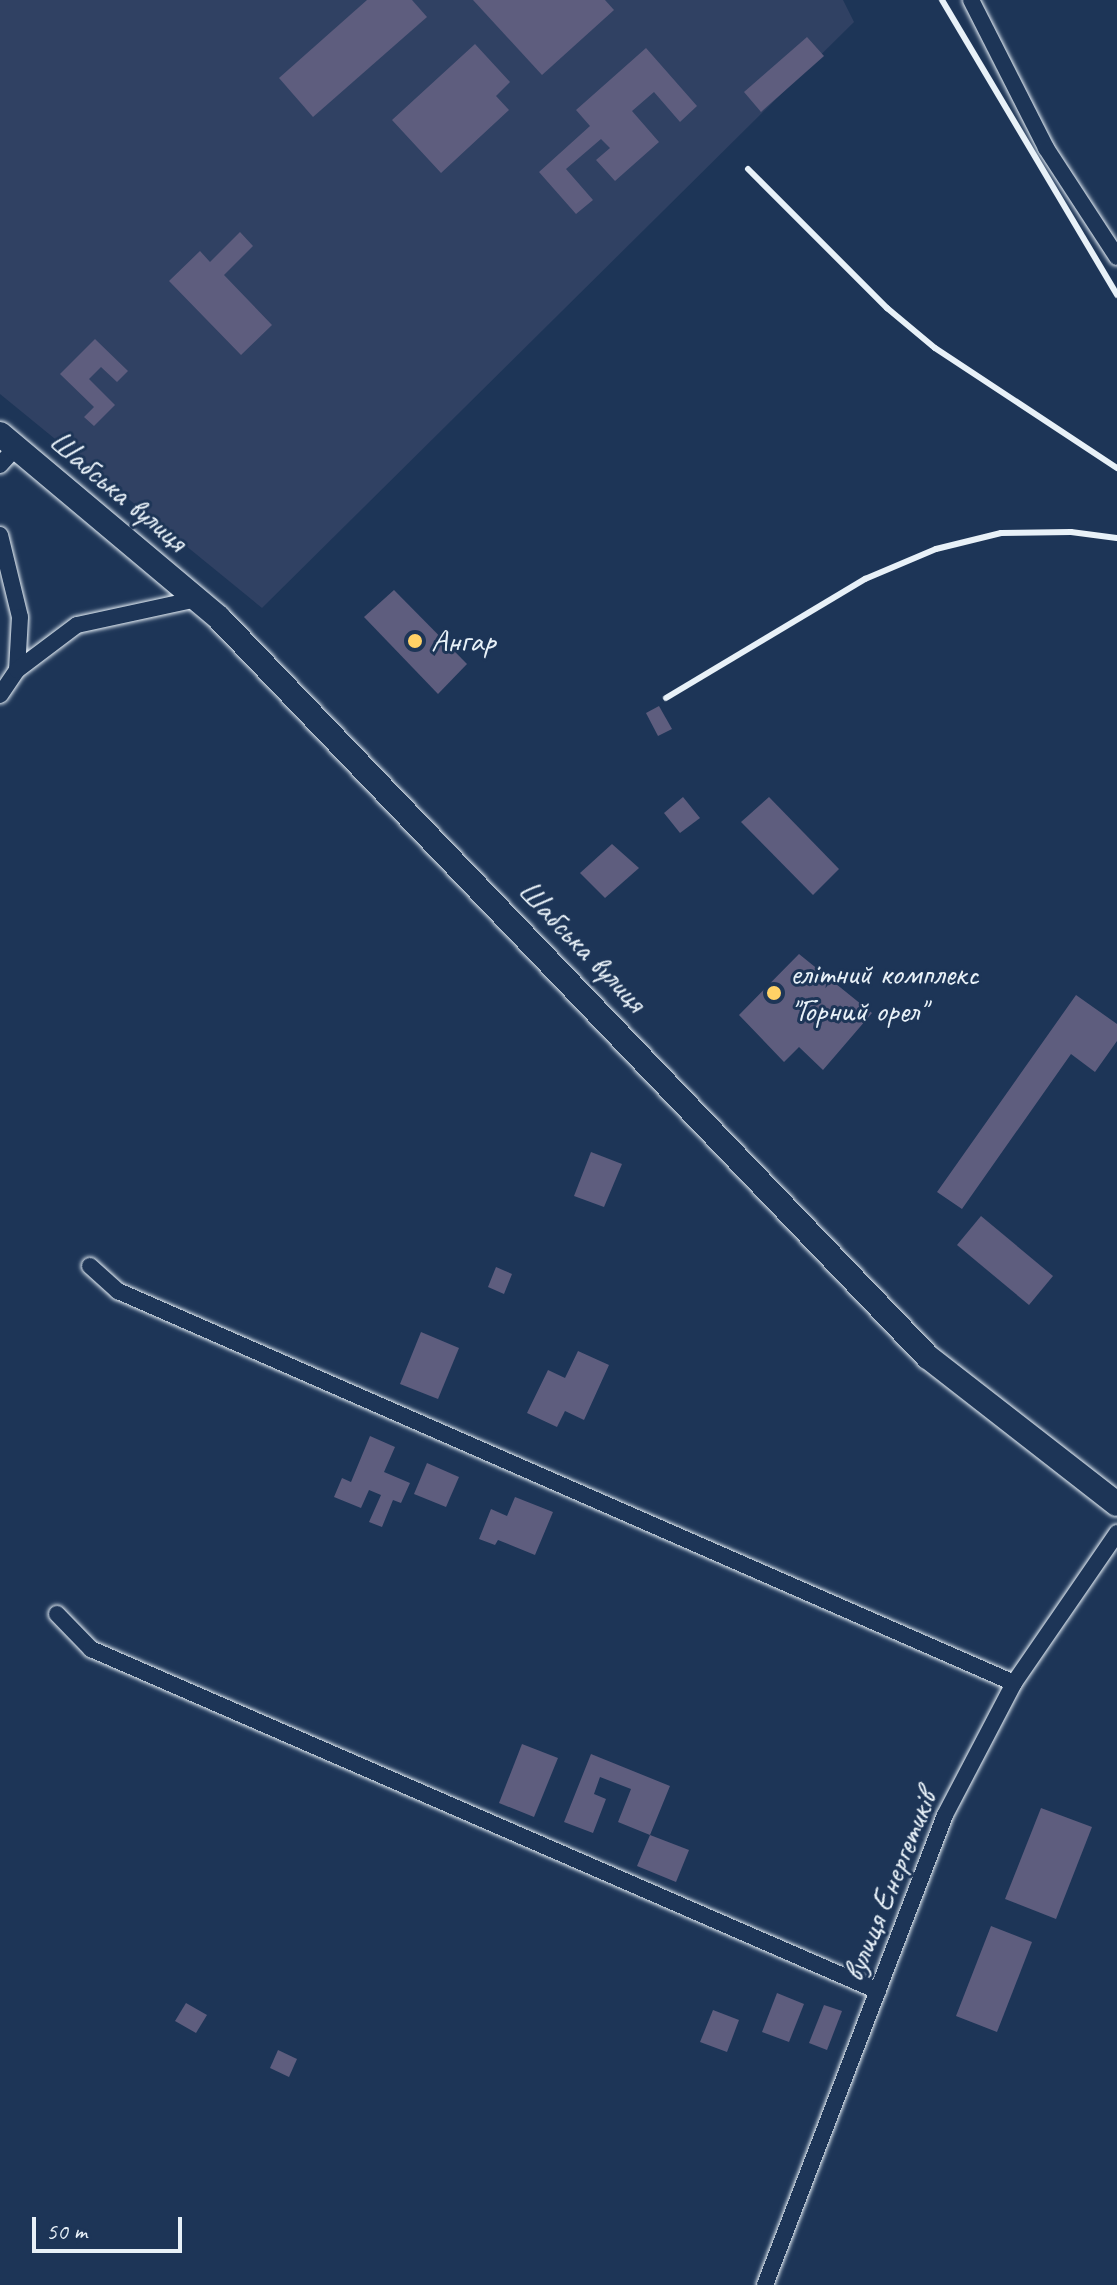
<!DOCTYPE html>
<meta charset="utf-8">
<style>
body{margin:0}
#map{position:relative;width:1117px;height:2285px;overflow:hidden;background:#1d3557;font-family:Caveat,sans-serif}
div>[style]{position:absolute}
.built>*{inset:0;background:#304163}
.building>*{inset:0;background:#5e5d7e}
.roads{filter:drop-shadow(0 0 2px #e8f1f8) drop-shadow(0 0 2px #e8f1f8)}
.minor>*{height:16px;margin:-8px;padding:0 8px;transform-origin:8px;border-radius:8px;background:#1d3557}
.primary>*{height:24px;margin:-12px;padding:0 12px;transform-origin:12px;border-radius:12px;background:#1d3557}
.rail>*{height:6px;margin:-3px;padding:0 3px;transform-origin:3px;border-radius:3px;background:#e8f1f8}
.dots>*{width:22px;height:22px;translate:-50% -50%;box-sizing:border-box;border:4px solid #1d3557;border-radius:50%}
span{translate:-50% -50%;white-space:nowrap;text-align:center;line-height:1.15;-webkit-text-stroke:6px #1d3557;paint-order:stroke}
.street-label{font-size:32px;color:#e8f1f8}
.poi-label{font-size:32px;color:#e8f1f8}
.left{translate:0 -50%;text-align:left}
.scale{position:absolute;left:32px;top:2217px;width:150px;height:36px;box-sizing:border-box;border:4px solid #e8f1f8;border-top:0;padding-left:10px;font-size:24px;line-height:28px;white-space:nowrap;color:#e8f1f8;-webkit-text-stroke:6px #1d3557;paint-order:stroke}
</style>
<div id="map">
<div class="built">
<div style="clip-path:polygon(0 0,843px 0,854px 22px,262px 608px,0 394px)"></div>
</div>
<div class="building">
<div style="clip-path:polygon(367px 0,412px 0,427px 17px,313px 117px,279px 78px)"></div>
<div style="clip-path:polygon(473px 0,605px 0,614px 10px,542px 75px)"></div>
<div style="clip-path:polygon(807px 37px,824px 56px,761px 112px,744px 92px)"></div>
<div style="clip-path:polygon(475px 44px,510px 82px,496px 96px,509px 110px,441px 173px,392px 120px)"></div>
<div style="clip-path:polygon(646px 48px,697px 106px,680px 122px,654px 92px,632px 111px,659px 142px,615px 181px,596px 160px,610px 148px,601px 139px,566px 169px,593px 200px,576px 214px,539px 172px,590px 126px,576px 110px)"></div>
<div style="clip-path:polygon(240px 232px,253px 246px,224px 275px,272px 325px,241px 355px,169px 281px,200px 251px,210px 262px)"></div>
<div style="clip-path:polygon(95px 339px,128px 371px,117px 382px,101px 367px,89px 379px,115px 405px,94px 426px,84px 417px,94px 407px,60px 374px)"></div>
<div style="clip-path:polygon(394px 590px,467px 664px,438px 694px,364px 617px)"></div>
<div style="clip-path:polygon(659px 706px,672px 729px,658px 736px,646px 713px)"></div>
<div style="clip-path:polygon(683px 797px,700px 818px,680px 833px,664px 813px)"></div>
<div style="clip-path:polygon(769px 797px,839px 869px,813px 895px,741px 822px)"></div>
<div style="clip-path:polygon(612px 844px,639px 868px,605px 898px,580px 873px)"></div>
<div style="clip-path:polygon(799px 954px,872px 1013px,823px 1070px,799px 1047px,784px 1062px,739px 1015px)"></div>
<div style="clip-path:polygon(1076px 995px,1117px 1024px,1117px 1041px,1095px 1072px,1071px 1054px,962px 1209px,937px 1192px)"></div>
<div style="clip-path:polygon(591px 1152px,622px 1164px,604px 1207px,574px 1196px)"></div>
<div style="clip-path:polygon(981px 1216px,1053px 1276px,1029px 1305px,957px 1245px)"></div>
<div style="clip-path:polygon(496px 1267px,512px 1274px,504px 1294px,488px 1287px)"></div>
<div style="clip-path:polygon(421px 1332px,459px 1348px,438px 1399px,400px 1384px)"></div>
<div style="clip-path:polygon(578px 1351px,609px 1365px,584px 1420px,565px 1411px,557px 1427px,527px 1413px,548px 1370px,565px 1378px)"></div>
<div style="clip-path:polygon(370px 1436px,395px 1447px,384px 1472px,410px 1483px,401px 1503px,393px 1500px,382px 1527px,369px 1522px,381px 1495px,369px 1490px,361px 1508px,334px 1497px,342px 1478px,351px 1482px)"></div>
<div style="clip-path:polygon(427px 1463px,459px 1477px,446px 1507px,414px 1494px)"></div>
<div style="clip-path:polygon(515px 1497px,553px 1512px,535px 1555px,498px 1540px,495px 1545px,479px 1539px,491px 1509px,507px 1516px)"></div>
<div style="clip-path:polygon(522px 1744px,558px 1758px,534px 1817px,499px 1803px)"></div>
<div style="clip-path:polygon(591px 1754px,670px 1786px,650px 1835px,618px 1822px,631px 1789px,600px 1777px,594px 1794px,606px 1799px,593px 1833px,564px 1822px)"></div>
<div style="clip-path:polygon(1041px 1808px,1092px 1827px,1056px 1919px,1005px 1899px)"></div>
<div style="clip-path:polygon(650px 1835px,689px 1850px,676px 1882px,637px 1866px)"></div>
<div style="clip-path:polygon(991px 1926px,1032px 1942px,997px 2032px,956px 2016px)"></div>
<div style="clip-path:polygon(777px 1993px,804px 2004px,789px 2042px,762px 2032px)"></div>
<div style="clip-path:polygon(186px 2003px,207px 2015px,196px 2033px,175px 2021px)"></div>
<div style="clip-path:polygon(824px 2005px,842px 2011px,827px 2050px,809px 2043px)"></div>
<div style="clip-path:polygon(713px 2010px,739px 2020px,727px 2052px,700px 2042px)"></div>
<div style="clip-path:polygon(278px 2050px,297px 2059px,289px 2077px,270px 2068px)"></div>
</div>
<div class="roads">
<div class="minor">
<div style="left:971px;top:0;width:166px;rotate:63.1deg"></div>
<div style="left:1046px;top:148px;width:130px;rotate:56.9deg"></div>
<div style="left:0;top:465px;width:24px;rotate:-48deg"></div>
<div style="left:0;top:535px;width:84px;rotate:76.3deg"></div>
<div style="left:20px;top:617px;width:53px;rotate:93.2deg"></div>
<div style="left:17px;top:670px;width:30px;rotate:124deg"></div>
<div style="left:17px;top:670px;width:75px;rotate:-36.9deg"></div>
<div style="left:77px;top:625px;width:123px;rotate:-12.2deg"></div>
<div style="left:90px;top:1266px;width:38px;rotate:42deg"></div>
<div style="left:118px;top:1291px;width:978px;rotate:23.63deg"></div>
<div style="left:57px;top:1614px;width:49px;rotate:45.8deg"></div>
<div style="left:91px;top:1649px;width:858px;rotate:23.49deg"></div>
<div style="left:765px;top:2285px;width:503px;rotate:-69.04deg"></div>
<div style="left:945px;top:1815px;width:149px;rotate:-62.4deg"></div>
<div style="left:1014px;top:1683px;width:182px;rotate:-55.5deg"></div>
</div>
<div class="primary">
<div style="left:0;top:434px;width:286px;rotate:40deg"></div>
<div style="left:219px;top:618px;width:1024px;rotate:46.19deg"></div>
<div style="left:928px;top:1357px;width:239px;rotate:37.9deg"></div>
</div>
</div>
<div class="rail">
<div style="left:942px;top:0;width:343px;rotate:59.3deg"></div>
<div style="left:748px;top:169px;width:197px;rotate:45deg"></div>
<div style="left:887px;top:308px;width:62px;rotate:39.8deg"></div>
<div style="left:935px;top:348px;width:218px;rotate:33.4deg"></div>
<div style="left:666px;top:698px;width:232px;rotate:-30.9deg"></div>
<div style="left:865px;top:579px;width:77px;rotate:-22.9deg"></div>
<div style="left:936px;top:549px;width:67px;rotate:-13.8deg"></div>
<div style="left:1001px;top:533px;width:70px;rotate:-0.8deg"></div>
<div style="left:1071px;top:532px;width:46px;rotate:7.4deg"></div>
</div>
<div class="dots">
<div style="left:415px;top:641px;background:#ffd166"></div>
<div style="left:774px;top:993px;background:#ffd166"></div>
</div>
<div class="street-label">
<span style="left:118px;top:491px;rotate:40deg">Шабська вулиця</span>
<span style="left:582px;top:946px;rotate:46deg">Шабська вулиця</span>
<span style="left:890px;top:1886px;rotate:-68deg">вулиця Енергетиків</span>
</div>
<div class="poi-label">
<span class="left" style="left:431px;top:641px">Ангар</span>
<span class="left" style="left:790px;top:993px">елітний комплекс<br>"Горний орел"</span>
</div>
<div class="scale">50 m</div>
</div>
